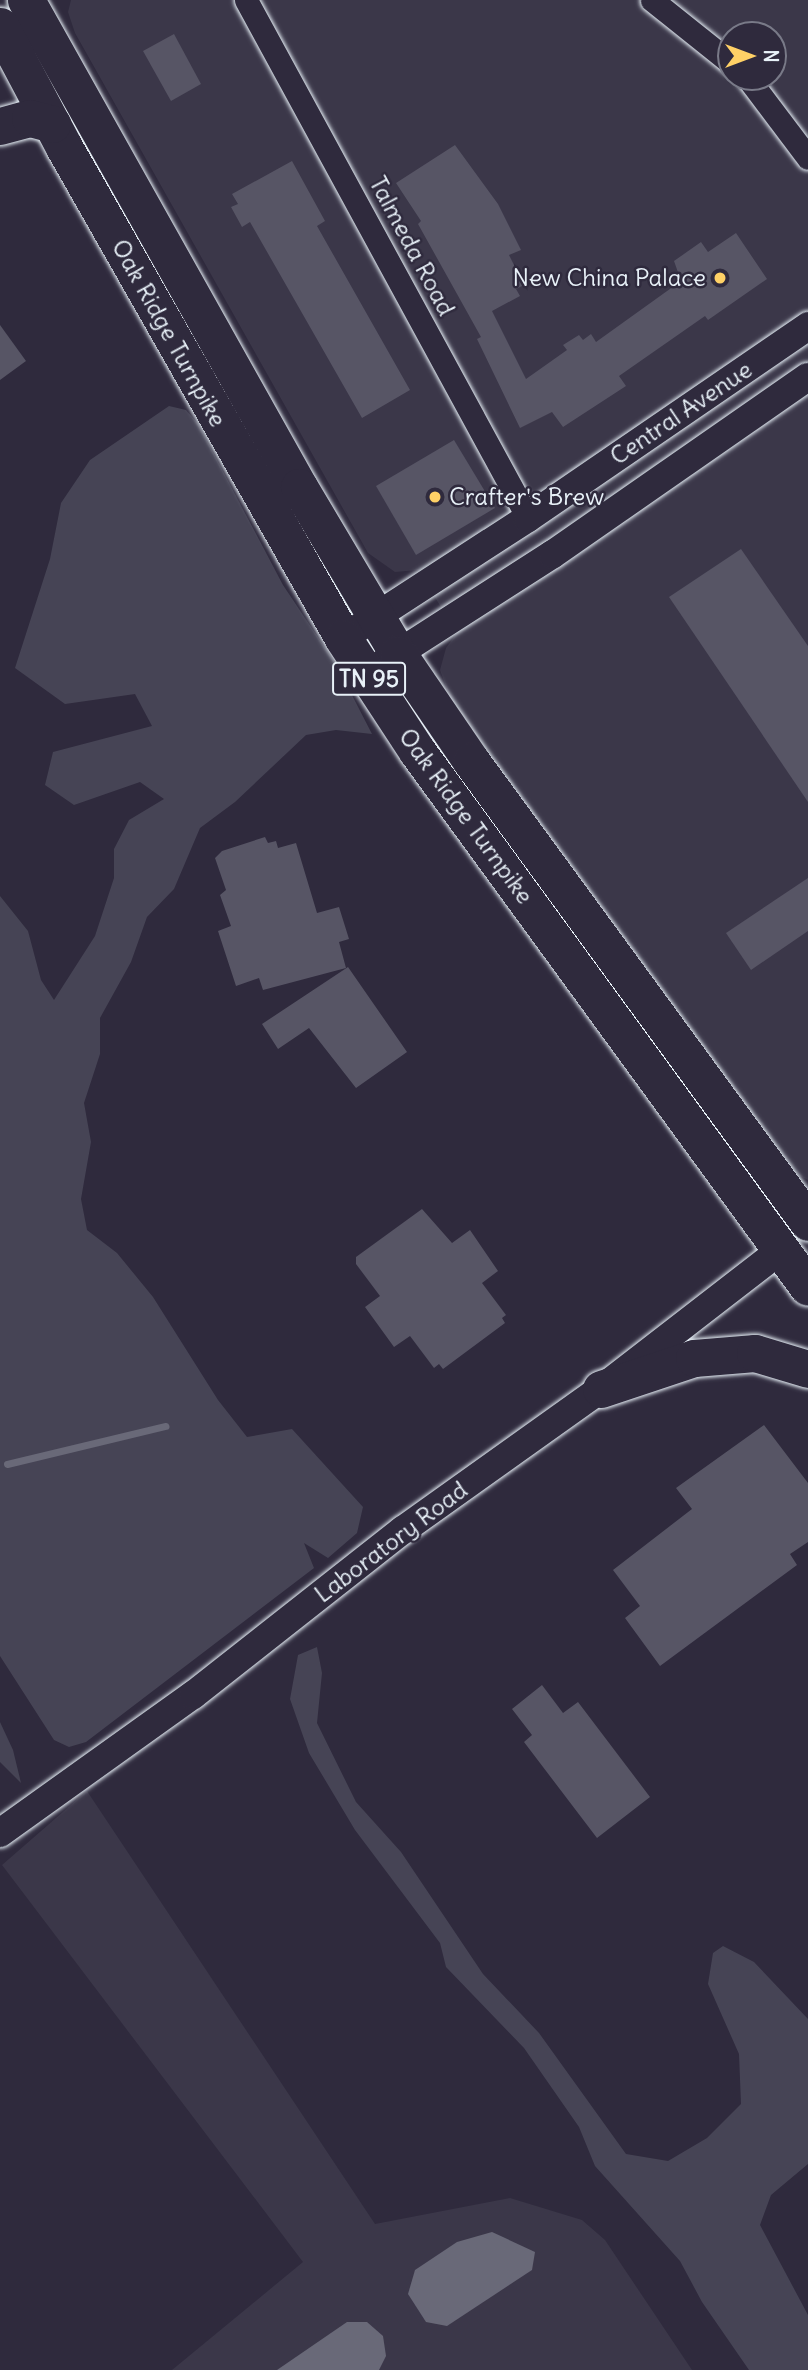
<!DOCTYPE html>
<style>
body{margin:0}
#map{position:relative;width:808px;height:2370px;overflow:hidden;background:#2f2a3d;font-family:Delius,sans-serif}
div>[style]{position:absolute}
.built>*{inset:0;background:#3b3749}
.green>*{inset:0;background:#464455}
.water>*{inset:0;background:#696978}
.stream>*{height:7px;margin:-3.5px;padding:0 3.5px;transform-origin:3.5px;border-radius:3.5px;background:#696978}
.building>*{inset:0;background:#575565}
.roads{filter:drop-shadow(0 0 2px #e8f1f8) drop-shadow(0 0 2px #e8f1f8)}
.minor>*{height:23px;margin:-11.5px;padding:0 11.5px;transform-origin:11.5px;border-radius:11.5px;background:#2f2a3d}
.tertiary>*{height:28px;margin:-14px;padding:0 14px;transform-origin:14px;border-radius:14px;background:#2f2a3d}
.trunk>*{height:37px;margin:-18.5px;padding:0 18.5px;transform-origin:18.5px;border-radius:18.5px;background:#2f2a3d}
.dots>*{width:19px;height:19px;translate:-50% -50%;box-sizing:border-box;border:4px solid #2f2a3d;border-radius:50%}
span{translate:-50% -50%;white-space:nowrap;text-align:center;line-height:1.15;-webkit-text-stroke:5px #2f2a3d;paint-order:stroke}
.shield-label span{padding:2px 5px;background:#2f2a3d;border:2px solid;border-radius:5px;-webkit-text-stroke-width:0}
.shield-label{font-size:23px;color:#e8f1f8;font-weight:700}
.street-label{font-size:24px;color:#e8f1f8}
.poi-label{font-size:24px;color:#e8f1f8}
.right{translate:-100% -50%;text-align:right}
.left{translate:0 -50%;text-align:left}
.north{position:absolute;left:717px;top:21px;width:70px;height:70px;box-sizing:border-box;background:#2f2a3d;border:2px solid #797a88;border-radius:50%;rotate:90deg;font-size:19px;font-weight:700;line-height:28px;text-align:center;color:#e8f1f8}
.north::after{content:'';display:block;margin:auto;width:24px;height:32px;background:#ffd166;clip-path:polygon(50% 0,100% 100%,50% 72%,0 100%)}
</style>
<div id="map">
<div class="built">
<div style="clip-path:polygon(evenodd,71px 0,808px 0,808px 1180px,796px 1174px,451px 700px,440px 670px,446px 648px,457px 633px,418px 570px,395px 572px,368px 553px,75px 33px,68px 12px,71px 0,731px 35px,773px 35px,773px 77px,731px 77px,731px 35px)"></div>
<div style="clip-path:polygon(87px 1791px,375px 2224px,510px 2198px,582px 2220px,605px 2240px,692px 2370px,172px 2370px,303px 2262px,2px 1865px)"></div>
</div>
<div class="green">
<div style="clip-path:polygon(169px 406px,186px 410px,198px 424px,283px 585px,337px 666px,372px 734px,336px 730px,306px 735px,235px 802px,200px 828px,174px 889px,147px 917px,131px 962px,100px 1018px,100px 1054px,84px 1103px,91px 1142px,81px 1199px,87px 1230px,117px 1253px,153px 1297px,218px 1400px,247px 1437px,292px 1429px,363px 1507px,357px 1533px,328px 1558px,304px 1543px,314px 1568px,86px 1742px,69px 1747px,54px 1740px,0 1656px,0 896px,28px 931px,41px 980px,54px 1000px,95px 936px,114px 878px,114px 849px,129px 820px,164px 799px,140px 782px,74px 805px,45px 785px,53px 752px,152px 726px,135px 694px,65px 704px,15px 668px,50px 559px,61px 503px,90px 460px)"></div>
<div style="clip-path:polygon(317px 1647px,322px 1673px,317px 1723px,356px 1802px,401px 1852px,483px 1974px,539px 2033px,626px 2154px,668px 2161px,707px 2138px,741px 2104px,739px 2054px,708px 1984px,713px 1953px,723px 1946px,754px 1962px,808px 2019px,808px 2164px,771px 2195px,760px 2225px,808px 2315px,808px 2370px,749px 2370px,702px 2302px,680px 2261px,595px 2166px,579px 2127px,524px 2048px,446px 1967px,440px 1943px,355px 1830px,309px 1753px,290px 1699px,298px 1655px)"></div>
<div style="clip-path:polygon(0 1722px,13px 1750px,21px 1783px,0 1762px)"></div>
</div>
<div class="water">
<div style="clip-path:polygon(492px 2232px,535px 2252px,532px 2270px,447px 2326px,426px 2322px,408px 2294px,415px 2270px,457px 2242px)"></div>
<div style="clip-path:polygon(347px 2322px,367px 2322px,383px 2336px,386px 2356px,379px 2370px,277px 2370px)"></div>
</div>
<div class="stream">
<div style="left:7px;top:1464px;width:163px;rotate:-13.5deg"></div>
</div>
<div class="building">
<div style="clip-path:polygon(174px 34px,201px 84px,171px 101px,143px 51px)"></div>
<div style="clip-path:polygon(455px 145px,498px 204px,521px 250px,509px 255px,524px 285px,516px 289px,520px 296px,492px 311px,526px 379px,567px 350px,563px 345px,579px 335px,583px 340px,591px 334px,596px 342px,681px 281px,674px 261px,701px 242px,708px 252px,736px 233px,767px 279px,708px 320px,705px 316px,619px 376px,626px 386px,563px 427px,552px 412px,520px 428px,477px 339px,481px 337px,418px 224px,421px 221px,396px 183px)"></div>
<div style="clip-path:polygon(292px 161px,325px 221px,317px 226px,410px 390px,362px 418px,250px 222px,242px 227px,231px 207px,238px 204px,232px 194px)"></div>
<div style="clip-path:polygon(0 325px,26px 361px,0 380px)"></div>
<div style="clip-path:polygon(454px 440px,495px 508px,416px 555px,376px 486px)"></div>
<div style="clip-path:polygon(741px 549px,808px 646px,808px 802px,669px 597px)"></div>
<div style="clip-path:polygon(265px 837px,268px 843px,276px 841px,278px 848px,296px 843px,317px 913px,339px 907px,349px 939px,339px 942px,346px 968px,263px 990px,259px 978px,236px 986px,218px 931px,231px 926px,220px 895px,226px 890px,215px 858px,222px 851px)"></div>
<div style="clip-path:polygon(808px 878px,808px 931px,751px 970px,726px 933px)"></div>
<div style="clip-path:polygon(348px 967px,407px 1052px,356px 1088px,309px 1028px,278px 1049px,262px 1024px)"></div>
<div style="clip-path:polygon(422px 1209px,452px 1243px,470px 1230px,498px 1271px,482px 1283px,506px 1315px,502px 1318px,505px 1323px,443px 1369px,439px 1364px,434px 1368px,410px 1336px,394px 1347px,365px 1307px,380px 1296px,356px 1264px,356px 1257px)"></div>
<div style="clip-path:polygon(764px 1425px,808px 1483px,808px 1542px,790px 1554px,797px 1565px,660px 1666px,625px 1618px,640px 1606px,613px 1570px,692px 1509px,676px 1488px)"></div>
<div style="clip-path:polygon(542px 1685px,563px 1713px,578px 1702px,650px 1797px,597px 1838px,524px 1742px,532px 1735px,512px 1709px)"></div>
</div>
<div class="roads">
<div class="minor">
<div style="left:246px;top:0;width:590px;rotate:61.44deg"></div>
<div style="left:652px;top:0;width:101px;rotate:38.6deg"></div>
<div style="left:747px;top:77px;width:101px;rotate:53deg"></div>
</div>
<div class="tertiary">
<div style="left:343px;top:638px;width:221px;rotate:-33deg"></div>
<div style="left:528px;top:518px;width:340px;rotate:-34.4deg"></div>
<div style="left:383px;top:663px;width:202px;rotate:-32.7deg"></div>
<div style="left:553px;top:554px;width:310px;rotate:-34.8deg"></div>
<div style="left:0;top:1833px;width:237px;rotate:-35.6deg"></div>
<div style="left:193px;top:1695px;width:267px;rotate:-38.2deg"></div>
<div style="left:403px;top:1530px;width:243px;rotate:-35.5deg"></div>
<div style="left:601px;top:1389px;width:227px;rotate:-37.7deg"></div>
</div>
<div class="trunk">
<div style="left:26px;top:0;width:558px;rotate:60.73deg"></div>
<div style="left:299px;top:487px;width:194px;rotate:59.3deg"></div>
<div style="left:398px;top:654px;width:130px;rotate:55.7deg"></div>
<div style="left:471px;top:761px;width:571px;rotate:53.83deg"></div>
<div style="left:0;top:26px;width:137px;rotate:62.1deg"></div>
<div style="left:64px;top:147px;width:565px;rotate:60.39deg"></div>
<div style="left:343px;top:638px;width:135px;rotate:56.8deg"></div>
<div style="left:417px;top:751px;width:663px;rotate:53.89deg"></div>
<div style="left:0;top:126px;width:31px;rotate:-15deg"></div>
<div style="left:30px;top:118px;width:23px;rotate:15deg"></div>
<div style="left:601px;top:1389px;width:98px;rotate:-18.4deg"></div>
<div style="left:694px;top:1358px;width:61px;rotate:-4.7deg"></div>
<div style="left:755px;top:1353px;width:55px;rotate:16.8deg"></div>
</div>
</div>
<div class="dots">
<div style="left:720px;top:278px;background:#ffd166"></div>
<div style="left:435px;top:497px;background:#ffd166"></div>
</div>
<div class="shield-label">
<span style="left:369px;top:679px">TN 95</span>
</div>
<div class="street-label">
<span style="left:412px;top:246px;rotate:62deg">Talmeda Road</span>
<span style="left:169px;top:333px;rotate:61deg">Oak Ridge Turnpike</span>
<span style="left:681px;top:413px;rotate:-34deg">Central Avenue</span>
<span style="left:466px;top:816px;rotate:54deg">Oak Ridge Turnpike</span>
<span style="left:391px;top:1542px;rotate:-37deg">Laboratory Road</span>
</div>
<div class="poi-label">
<span class="right" style="left:706px;top:278px">New China Palace</span>
<span class="left" style="left:449px;top:497px">Crafter's Brew</span>
</div>
<div class="north">N</div>
</div>
